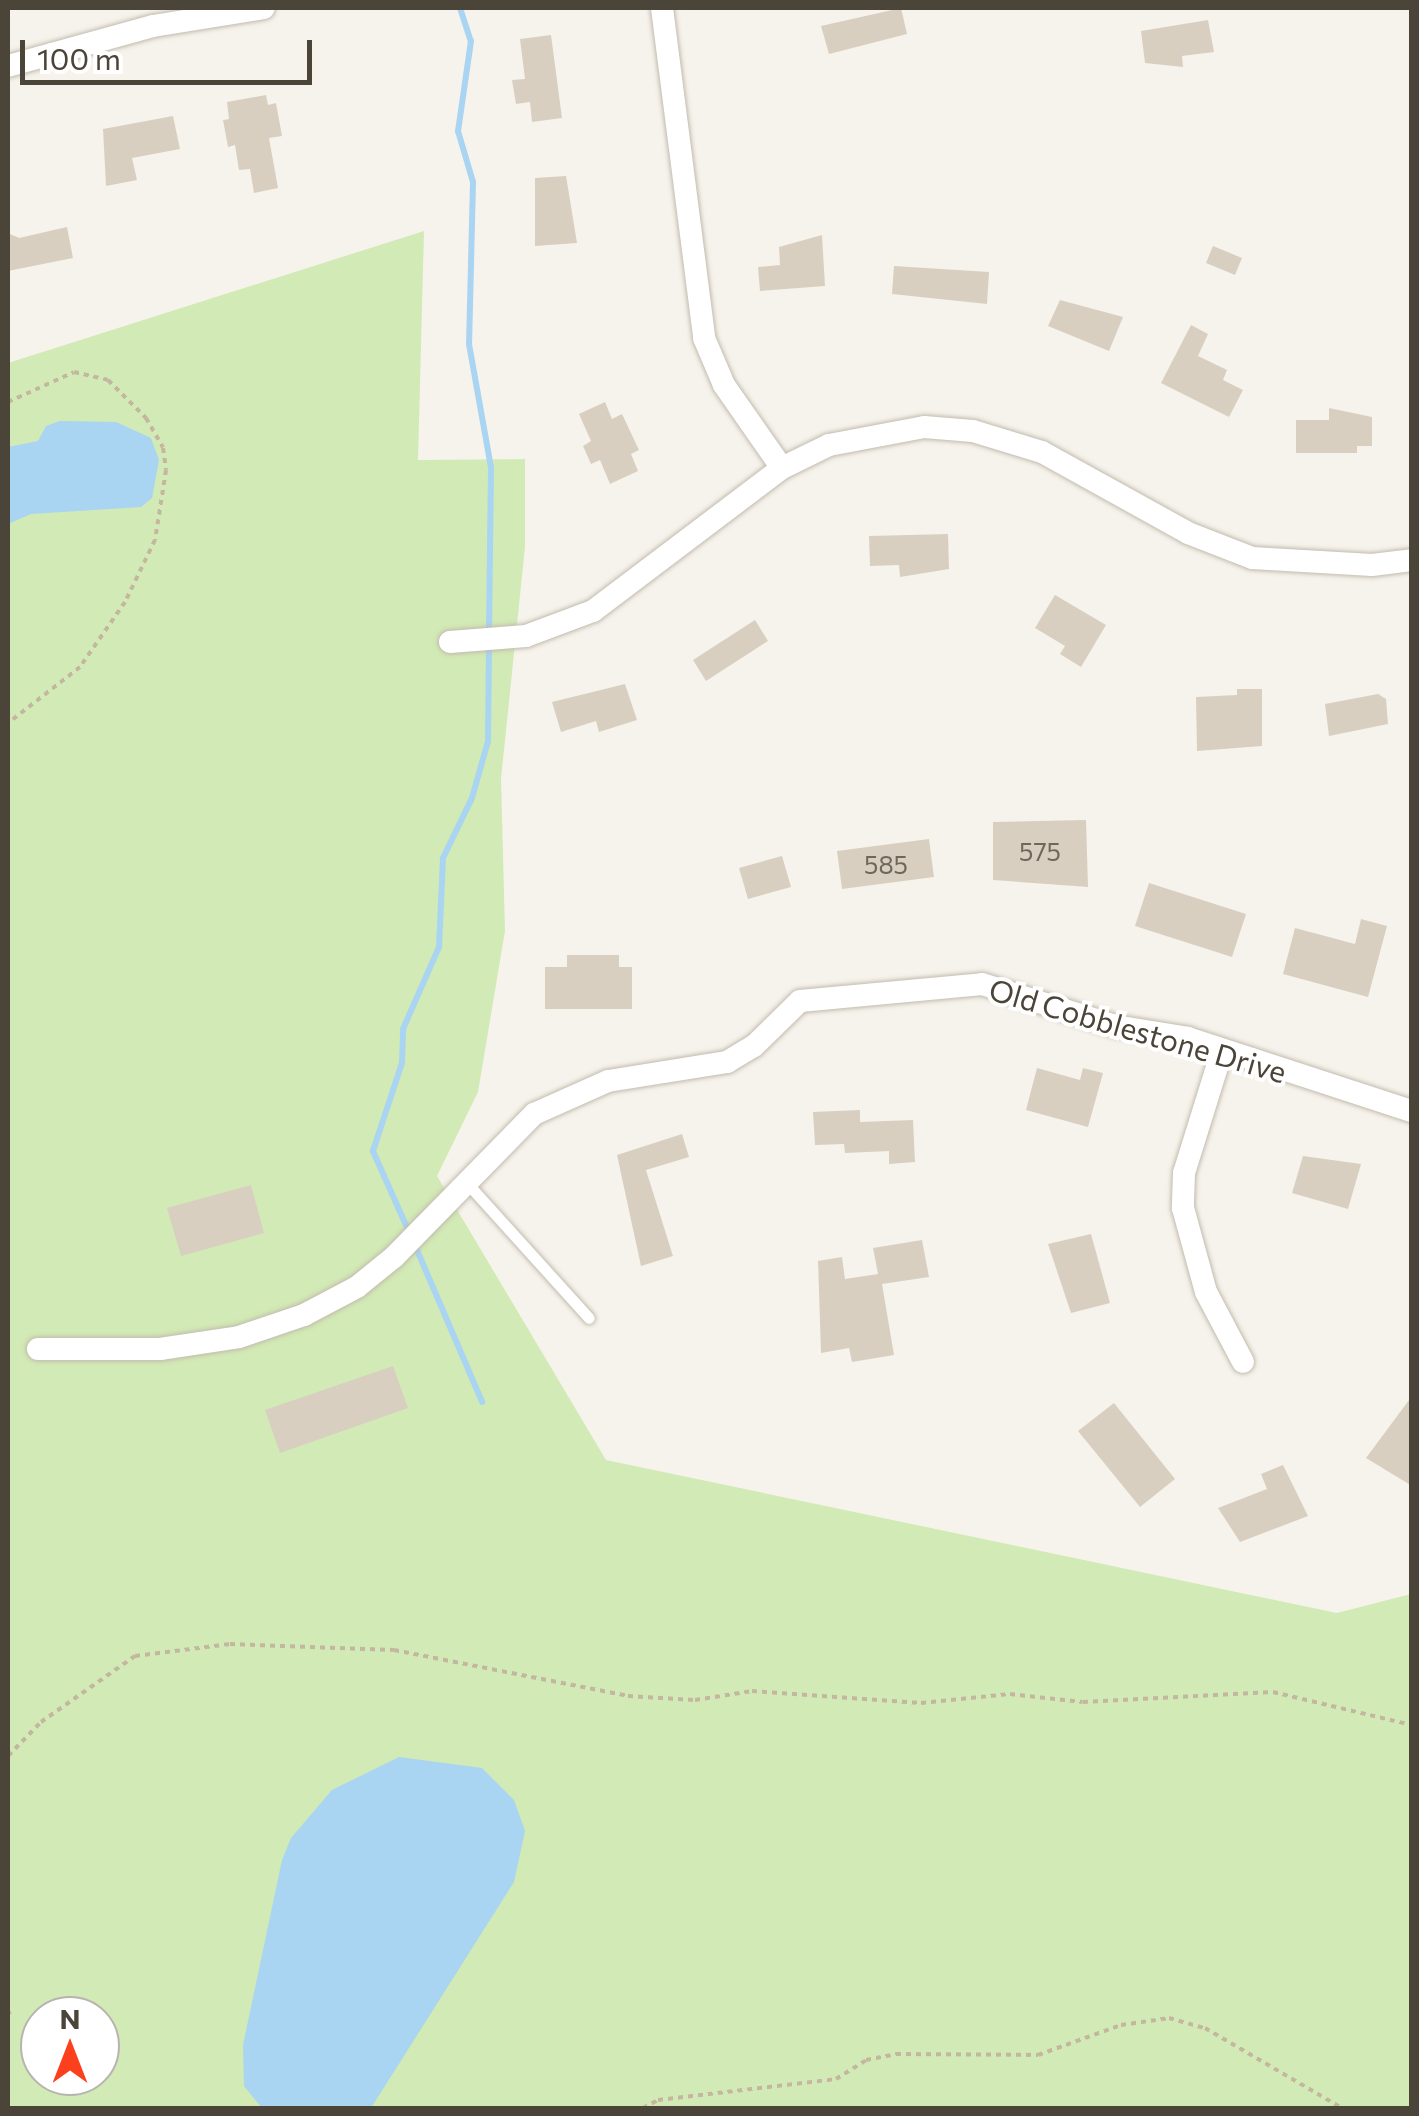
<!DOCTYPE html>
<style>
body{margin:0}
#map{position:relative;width:1419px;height:2116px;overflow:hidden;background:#f6f3ec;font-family:Commissioner,sans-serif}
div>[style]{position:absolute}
.green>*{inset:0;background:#d2eab5}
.water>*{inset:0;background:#a9d4f2}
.stream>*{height:6px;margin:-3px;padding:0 3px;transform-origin:3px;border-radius:3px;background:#a9d4f2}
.building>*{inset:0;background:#d8cfc1}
.path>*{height:4px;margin-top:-2px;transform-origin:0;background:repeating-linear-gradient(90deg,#c4b79f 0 5px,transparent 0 10px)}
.roads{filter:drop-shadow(0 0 2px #c2bbae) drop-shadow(0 0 2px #c2bbae)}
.service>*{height:11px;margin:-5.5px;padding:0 5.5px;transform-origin:5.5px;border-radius:5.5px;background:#fff}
.minor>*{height:22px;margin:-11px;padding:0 11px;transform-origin:11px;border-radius:11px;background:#fff}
span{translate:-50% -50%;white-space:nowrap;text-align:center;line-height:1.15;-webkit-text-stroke:8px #fff;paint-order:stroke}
.number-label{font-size:25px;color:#6e675b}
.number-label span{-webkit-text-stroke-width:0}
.street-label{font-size:30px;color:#4b4439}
.frame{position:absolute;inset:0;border:10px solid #4b4439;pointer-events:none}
.north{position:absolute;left:20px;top:1996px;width:100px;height:100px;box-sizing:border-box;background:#fff;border:2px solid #b7b4b0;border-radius:50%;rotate:0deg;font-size:28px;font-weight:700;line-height:40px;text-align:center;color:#4b4439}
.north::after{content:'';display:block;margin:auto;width:35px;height:45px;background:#fc3f1d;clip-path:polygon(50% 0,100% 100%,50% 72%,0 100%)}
.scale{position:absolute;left:20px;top:40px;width:292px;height:45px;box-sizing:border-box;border:5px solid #4b4439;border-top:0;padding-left:12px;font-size:30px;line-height:35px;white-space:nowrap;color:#4b4439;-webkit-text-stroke:8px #fff;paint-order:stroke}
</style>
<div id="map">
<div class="green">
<div style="clip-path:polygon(evenodd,424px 231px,418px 460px,525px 459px,525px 547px,501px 779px,505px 931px,478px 1092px,437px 1176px,606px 1460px,1337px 1613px,1411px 1594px,1411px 2108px,8px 2108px,8px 363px,424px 231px,40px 2016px,100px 2016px,100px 2076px,40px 2076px,40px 2016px)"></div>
</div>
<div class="water">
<div style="clip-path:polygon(60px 421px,116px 422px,151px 438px,159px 460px,152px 498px,141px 507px,31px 514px,8px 524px,8px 447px,38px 441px,46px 426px)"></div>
<div style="clip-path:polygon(399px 1757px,482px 1768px,514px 1800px,525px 1831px,514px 1882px,371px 2108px,262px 2108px,244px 2086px,243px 2045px,282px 1860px,291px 1838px,332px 1790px)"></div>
</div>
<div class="stream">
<div style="left:460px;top:8px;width:35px;rotate:72deg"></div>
<div style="left:471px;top:41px;width:91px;rotate:98.2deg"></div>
<div style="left:458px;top:131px;width:53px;rotate:73.6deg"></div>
<div style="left:473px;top:182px;width:162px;rotate:91.4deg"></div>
<div style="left:469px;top:344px;width:126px;rotate:79.9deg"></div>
<div style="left:491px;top:468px;width:164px;rotate:90.7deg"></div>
<div style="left:409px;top:1232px;width:89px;rotate:-114deg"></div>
<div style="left:373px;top:1151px;width:93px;rotate:-71.8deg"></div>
<div style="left:402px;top:1063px;width:34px;rotate:-88deg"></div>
<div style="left:403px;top:1029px;width:90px;rotate:-66.3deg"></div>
<div style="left:439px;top:947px;width:89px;rotate:-87.4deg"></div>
<div style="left:443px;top:858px;width:67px;rotate:-64.2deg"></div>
<div style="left:472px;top:798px;width:59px;rotate:-74.3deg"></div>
<div style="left:488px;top:741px;width:97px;rotate:-89.4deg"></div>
<div style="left:414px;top:1243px;width:173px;rotate:66.8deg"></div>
</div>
<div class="building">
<div style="clip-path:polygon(901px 8px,907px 34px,829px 54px,821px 26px)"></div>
<div style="clip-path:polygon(1208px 20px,1214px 52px,1182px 56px,1183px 67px,1145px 63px,1141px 31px)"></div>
<div style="clip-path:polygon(551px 35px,562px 118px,532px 122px,530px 102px,516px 104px,512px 80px,525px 79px,520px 39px)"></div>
<div style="clip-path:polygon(266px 95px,268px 105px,276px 103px,282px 136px,269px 138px,278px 188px,254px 193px,250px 169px,239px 170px,235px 145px,228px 147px,223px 120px,229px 119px,227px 102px)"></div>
<div style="clip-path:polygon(173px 116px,180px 149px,132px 158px,137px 180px,106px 186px,103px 129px)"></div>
<div style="clip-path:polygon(566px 176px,577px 243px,535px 246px,535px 178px)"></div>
<div style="clip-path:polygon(67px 227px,73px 258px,8px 271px,8px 233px,19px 238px)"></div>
<div style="clip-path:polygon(822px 235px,825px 286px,760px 291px,758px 267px,780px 265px,779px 247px)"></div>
<div style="clip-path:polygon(1213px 246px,1242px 258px,1235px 275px,1206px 263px)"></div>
<div style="clip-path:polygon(894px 266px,989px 272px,987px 304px,892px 294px)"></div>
<div style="clip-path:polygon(1060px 300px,1123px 317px,1109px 351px,1048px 326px)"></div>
<div style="clip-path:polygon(1191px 325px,1208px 334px,1198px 356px,1227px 370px,1223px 380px,1243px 390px,1229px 417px,1161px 383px)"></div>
<div style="clip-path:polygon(605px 402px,612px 419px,622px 414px,639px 450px,631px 454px,638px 471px,610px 484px,600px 460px,591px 464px,583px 446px,591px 441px,579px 414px)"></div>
<div style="clip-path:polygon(1329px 408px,1372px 417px,1372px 446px,1357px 446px,1357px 453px,1296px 453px,1296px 420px,1329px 420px)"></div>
<div style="clip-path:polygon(948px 534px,949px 569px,900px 577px,899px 565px,870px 566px,869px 536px)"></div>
<div style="clip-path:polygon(1055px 595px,1106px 625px,1081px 667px,1060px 654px,1065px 646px,1035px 628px)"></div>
<div style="clip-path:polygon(755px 620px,768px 641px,706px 681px,693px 660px)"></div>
<div style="clip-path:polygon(625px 684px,637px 720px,599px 732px,596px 721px,561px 732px,552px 702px)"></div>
<div style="clip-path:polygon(1237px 689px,1262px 689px,1262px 746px,1197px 751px,1196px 697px,1237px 695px)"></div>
<div style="clip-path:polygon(1378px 694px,1386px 699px,1388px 724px,1329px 736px,1325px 704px)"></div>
<div style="clip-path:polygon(1086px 820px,1088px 887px,993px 880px,993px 822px)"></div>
<div style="clip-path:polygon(929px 839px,934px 877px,842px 889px,837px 851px)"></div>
<div style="clip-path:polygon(782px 856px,791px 887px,748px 899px,739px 868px)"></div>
<div style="clip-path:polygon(1149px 883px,1246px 914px,1232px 957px,1135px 926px)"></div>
<div style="clip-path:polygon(1361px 919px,1387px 926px,1368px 997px,1283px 974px,1295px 928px,1355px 944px)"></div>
<div style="clip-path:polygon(567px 955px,619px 955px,619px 967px,632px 967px,632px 1009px,545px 1009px,545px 967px,567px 967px)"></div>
<div style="clip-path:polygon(1037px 1068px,1080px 1080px,1083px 1068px,1103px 1073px,1088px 1127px,1026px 1110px)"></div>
<div style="clip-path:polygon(860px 1110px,860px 1122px,913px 1120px,915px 1162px,889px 1164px,889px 1151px,845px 1153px,844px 1144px,815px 1145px,813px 1112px)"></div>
<div style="clip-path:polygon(682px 1134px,689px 1157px,646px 1170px,673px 1256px,641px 1266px,617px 1155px)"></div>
<div style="clip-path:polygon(1303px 1156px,1361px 1164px,1348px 1209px,1292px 1193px)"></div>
<div style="clip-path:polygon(251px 1185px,264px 1233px,181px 1256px,167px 1208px)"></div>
<div style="clip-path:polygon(1091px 1234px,1110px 1303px,1071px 1313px,1048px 1244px)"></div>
<div style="clip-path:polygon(922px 1240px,929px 1277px,882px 1284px,894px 1355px,852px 1362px,849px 1348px,821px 1353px,818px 1261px,842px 1257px,845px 1279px,878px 1274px,873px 1248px)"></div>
<div style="clip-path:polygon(393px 1366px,408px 1408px,280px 1453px,265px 1410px)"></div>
<div style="clip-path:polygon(1412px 1396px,1412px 1486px,1366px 1458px)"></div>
<div style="clip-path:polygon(1114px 1403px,1175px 1479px,1140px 1507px,1078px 1431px)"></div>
<div style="clip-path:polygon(1283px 1465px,1308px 1516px,1240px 1542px,1218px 1508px,1267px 1489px,1261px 1474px)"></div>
</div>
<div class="path">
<div style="left:8px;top:402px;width:72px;rotate:-24.4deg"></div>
<div style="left:74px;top:372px;width:35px;rotate:13deg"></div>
<div style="left:108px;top:380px;width:54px;rotate:45deg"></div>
<div style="left:146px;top:418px;width:34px;rotate:60deg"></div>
<div style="left:163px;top:448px;width:22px;rotate:82deg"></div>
<div style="left:166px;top:470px;width:71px;rotate:98.9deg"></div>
<div style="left:155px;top:540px;width:69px;rotate:115.8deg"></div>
<div style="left:125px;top:602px;width:79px;rotate:124.7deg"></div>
<div style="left:80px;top:667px;width:91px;rotate:142.1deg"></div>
<div style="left:8px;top:1756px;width:47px;rotate:-45.9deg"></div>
<div style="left:41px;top:1722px;width:115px;rotate:-35.1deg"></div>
<div style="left:135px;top:1656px;width:96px;rotate:-7.2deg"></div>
<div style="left:230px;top:1644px;width:164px;rotate:2.1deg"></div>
<div style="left:394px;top:1650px;width:238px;rotate:11.1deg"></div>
<div style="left:628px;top:1696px;width:67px;rotate:3.4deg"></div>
<div style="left:695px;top:1700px;width:58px;rotate:-9deg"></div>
<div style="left:752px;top:1691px;width:169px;rotate:4.1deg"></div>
<div style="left:921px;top:1703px;width:89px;rotate:-5.8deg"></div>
<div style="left:1010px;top:1694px;width:73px;rotate:6.3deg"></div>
<div style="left:1083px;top:1702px;width:190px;rotate:-3deg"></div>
<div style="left:1273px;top:1692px;width:143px;rotate:13.4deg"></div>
<div style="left:8px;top:2011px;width:4px;rotate:56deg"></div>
<div style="left:643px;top:2108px;width:17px;rotate:-28deg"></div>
<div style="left:658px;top:2100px;width:179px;rotate:-6.7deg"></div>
<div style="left:836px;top:2079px;width:36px;rotate:-32deg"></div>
<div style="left:866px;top:2060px;width:31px;rotate:-11deg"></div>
<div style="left:896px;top:2054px;width:142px;rotate:0.4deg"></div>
<div style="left:1038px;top:2055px;width:88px;rotate:-19.9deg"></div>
<div style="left:1121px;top:2025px;width:49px;rotate:-8.3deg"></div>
<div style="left:1169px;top:2018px;width:37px;rotate:16deg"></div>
<div style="left:1205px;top:2028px;width:159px;rotate:30.3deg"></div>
</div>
<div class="roads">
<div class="service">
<div style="left:466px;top:1182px;width:183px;rotate:47.9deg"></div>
</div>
<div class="minor">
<div style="left:662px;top:8px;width:333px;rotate:82.7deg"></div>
<div style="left:704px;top:338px;width:51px;rotate:66.9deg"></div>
<div style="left:724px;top:385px;width:101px;rotate:55.1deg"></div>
<div style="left:8px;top:66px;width:150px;rotate:-15.4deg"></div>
<div style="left:153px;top:26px;width:112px;rotate:-9.2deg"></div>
<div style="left:450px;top:642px;width:76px;rotate:-4.5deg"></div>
<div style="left:526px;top:636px;width:72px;rotate:-20.5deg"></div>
<div style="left:593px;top:611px;width:237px;rotate:-37.1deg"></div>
<div style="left:782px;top:468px;width:52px;rotate:-26.1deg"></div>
<div style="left:829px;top:445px;width:97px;rotate:-10.7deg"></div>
<div style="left:924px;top:427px;width:49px;rotate:4.7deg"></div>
<div style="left:973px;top:431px;width:72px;rotate:16.9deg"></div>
<div style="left:1042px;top:452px;width:167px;rotate:29deg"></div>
<div style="left:1188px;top:533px;width:69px;rotate:21.3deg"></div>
<div style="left:1252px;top:558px;width:120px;rotate:3.3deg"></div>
<div style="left:1372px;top:565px;width:40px;rotate:-7.1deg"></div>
<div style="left:1222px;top:1051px;width:128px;rotate:107.3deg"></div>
<div style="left:1184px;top:1173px;width:35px;rotate:92deg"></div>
<div style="left:1183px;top:1208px;width:87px;rotate:74.7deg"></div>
<div style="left:1206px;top:1292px;width:79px;rotate:62.1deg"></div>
<div style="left:38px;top:1349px;width:122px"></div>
<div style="left:160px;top:1349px;width:80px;rotate:-8.6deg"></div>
<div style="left:239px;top:1337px;width:69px;rotate:-18.7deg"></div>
<div style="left:304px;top:1315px;width:60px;rotate:-27.8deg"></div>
<div style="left:357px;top:1287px;width:48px;rotate:-39deg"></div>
<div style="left:394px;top:1257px;width:200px;rotate:-45.6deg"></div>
<div style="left:534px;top:1114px;width:81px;rotate:-24deg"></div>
<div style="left:608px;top:1081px;width:121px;rotate:-9.1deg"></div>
<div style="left:727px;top:1062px;width:31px;rotate:-31deg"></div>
<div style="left:754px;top:1046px;width:64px;rotate:-44.4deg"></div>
<div style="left:800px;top:1001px;width:183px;rotate:-5.3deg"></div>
<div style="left:982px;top:984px;width:139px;rotate:17.5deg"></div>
<div style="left:1115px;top:1026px;width:74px;rotate:9.3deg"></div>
<div style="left:1188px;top:1038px;width:236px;rotate:18.1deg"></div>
</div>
</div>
<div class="number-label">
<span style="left:1040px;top:851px">575</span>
<span style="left:886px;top:864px">585</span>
</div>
<div class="street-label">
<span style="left:1138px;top:1030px;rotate:16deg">Old Cobblestone Drive</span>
</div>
<div class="frame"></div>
<div class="north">N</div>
<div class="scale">100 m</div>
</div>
